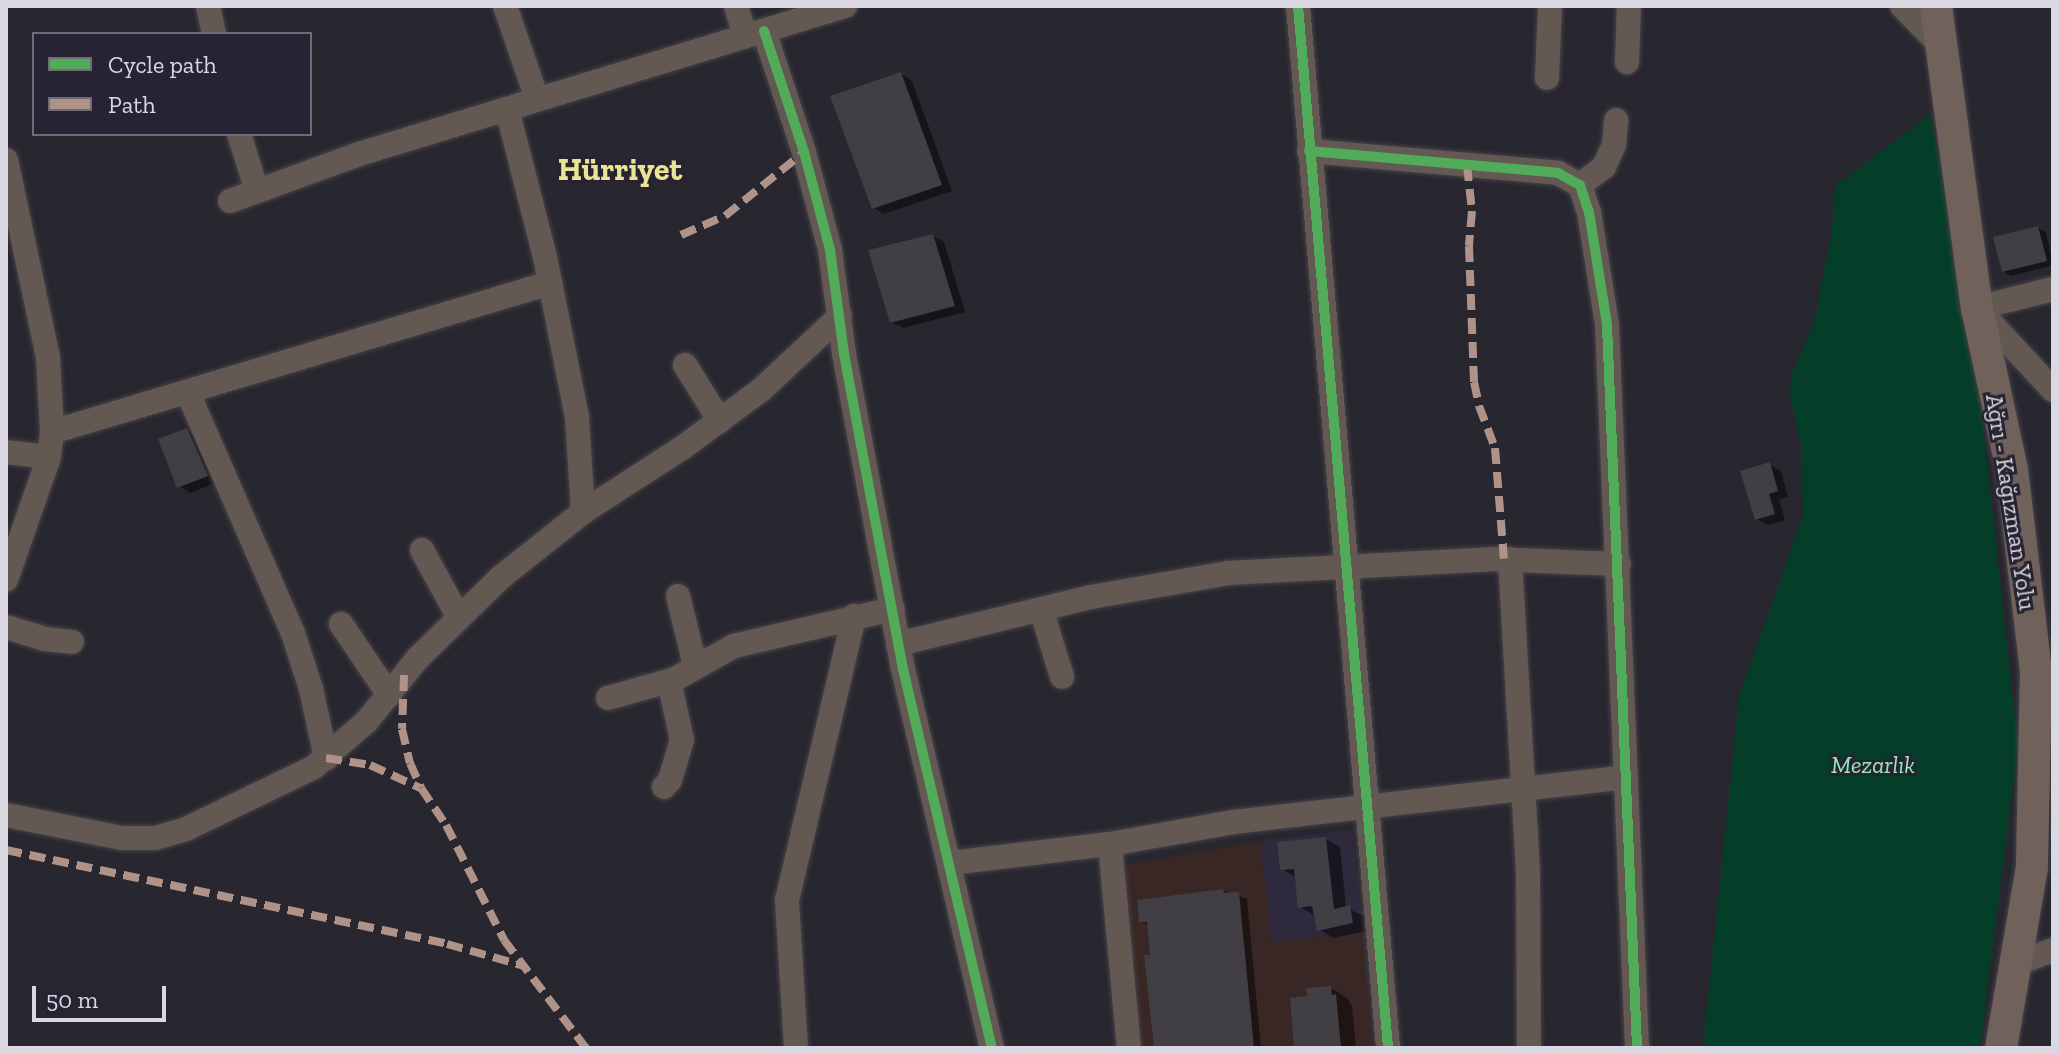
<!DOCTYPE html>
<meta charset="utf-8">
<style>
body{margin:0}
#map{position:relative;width:2059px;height:1054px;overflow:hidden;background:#28262e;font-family:"Zilla Slab",serif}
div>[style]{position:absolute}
.built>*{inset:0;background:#2e293c}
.education>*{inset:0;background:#382725}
.green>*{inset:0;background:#053e28}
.shadow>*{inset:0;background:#0007}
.building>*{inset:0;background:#413e44}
.roads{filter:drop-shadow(0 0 2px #45434a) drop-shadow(0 0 2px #45434a)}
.minor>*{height:24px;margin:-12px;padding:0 12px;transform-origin:12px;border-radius:12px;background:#645853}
.major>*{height:32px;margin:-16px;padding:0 16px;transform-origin:16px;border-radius:16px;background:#70625b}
.quiet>*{height:8px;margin-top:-4px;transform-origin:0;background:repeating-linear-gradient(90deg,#af9288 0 16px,transparent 0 24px)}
.cycleway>*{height:10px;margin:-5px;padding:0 5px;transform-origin:5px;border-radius:5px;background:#51ab58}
span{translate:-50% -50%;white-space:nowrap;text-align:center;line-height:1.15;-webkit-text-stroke:6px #272332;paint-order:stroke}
.street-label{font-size:24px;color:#dad8e2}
.park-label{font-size:24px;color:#93ebb9;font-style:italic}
.district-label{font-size:32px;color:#eae495;font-weight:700}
.frame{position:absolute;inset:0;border:8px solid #dad8e2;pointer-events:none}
.legend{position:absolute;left:32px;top:32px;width:280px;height:104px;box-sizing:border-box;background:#272332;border:2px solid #6f6b78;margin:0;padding:10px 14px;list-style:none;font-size:24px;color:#dad8e2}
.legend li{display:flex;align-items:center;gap:16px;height:40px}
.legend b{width:40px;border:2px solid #6f6b78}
.scale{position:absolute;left:32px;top:986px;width:134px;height:36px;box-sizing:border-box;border:4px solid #dad8e2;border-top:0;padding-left:10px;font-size:24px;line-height:28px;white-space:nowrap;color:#dad8e2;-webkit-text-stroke:6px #272332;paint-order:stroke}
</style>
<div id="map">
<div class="built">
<div style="clip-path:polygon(1352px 830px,1364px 931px,1272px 942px,1260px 841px)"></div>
</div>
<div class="education">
<div style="clip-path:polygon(1260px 841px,1272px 942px,1364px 931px,1372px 1048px,1139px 1048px,1124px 865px)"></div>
</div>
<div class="green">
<div style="clip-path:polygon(1931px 114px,1980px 397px,2018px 746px,1980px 1048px,1703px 1048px,1739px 696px,1803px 516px,1801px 444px,1790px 397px,1791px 375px,1814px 324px,1832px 229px,1835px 186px)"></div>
</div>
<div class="shadow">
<div style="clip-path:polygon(901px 74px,912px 81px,952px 191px,884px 214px,873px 207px)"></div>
<div style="clip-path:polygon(2038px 228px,2046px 232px,2053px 265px,2011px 276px,2003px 271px)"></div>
<div style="clip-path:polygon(933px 236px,944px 242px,965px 312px,903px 328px,892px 322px)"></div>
<div style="clip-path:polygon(187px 430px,198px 437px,218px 482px,190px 493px,179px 486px)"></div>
<div style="clip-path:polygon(1769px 464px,1781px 471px,1788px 497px,1779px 500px,1785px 520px,1767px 525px,1756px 519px)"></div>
<div style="clip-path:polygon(1326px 839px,1340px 847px,1346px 908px,1364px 916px,1367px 931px,1333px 938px,1319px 929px,1314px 915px,1300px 907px,1297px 878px,1282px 869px)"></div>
<div style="clip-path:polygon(1223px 891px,1247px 899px,1261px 1048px,1155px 1048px,1149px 926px,1141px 921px)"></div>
<div style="clip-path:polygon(1331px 988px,1347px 998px,1352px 1006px,1356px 1048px,1296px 1048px,1309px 998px)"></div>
</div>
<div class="building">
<div style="clip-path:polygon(901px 72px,942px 185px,872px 209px,830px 96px)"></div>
<div style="clip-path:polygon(2038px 226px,2047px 261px,2002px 272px,1993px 237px)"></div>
<div style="clip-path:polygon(933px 234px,955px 306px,890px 323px,868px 250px)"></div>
<div style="clip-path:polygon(187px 428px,208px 476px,177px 488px,158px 439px)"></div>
<div style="clip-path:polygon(1770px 462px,1778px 491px,1769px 494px,1775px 514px,1755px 520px,1740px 471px)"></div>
<div style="clip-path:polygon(1326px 837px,1334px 909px,1350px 905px,1353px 923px,1317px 931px,1312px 906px,1298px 908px,1294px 869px,1280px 870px,1277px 842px)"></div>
<div style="clip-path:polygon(1223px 889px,1224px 893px,1239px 892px,1254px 1048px,1154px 1048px,1144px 955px,1150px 955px,1147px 922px,1139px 922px,1137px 900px)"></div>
<div style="clip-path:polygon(1331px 986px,1332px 995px,1336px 994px,1341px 1048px,1294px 1048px,1290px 998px,1307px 996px,1306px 988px)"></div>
</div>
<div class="roads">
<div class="minor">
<div style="left:208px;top:6px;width:29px;rotate:78deg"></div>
<div style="left:505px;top:6px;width:98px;rotate:71deg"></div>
<div style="left:736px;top:6px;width:31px;rotate:73deg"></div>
<div style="left:1298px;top:6px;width:1046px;rotate:85.06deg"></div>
<div style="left:1902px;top:6px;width:60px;rotate:45.7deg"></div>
<div style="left:764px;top:31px;width:127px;rotate:71.7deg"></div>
<div style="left:804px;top:152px;width:101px;rotate:75.1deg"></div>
<div style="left:830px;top:250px;width:105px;rotate:82.3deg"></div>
<div style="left:844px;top:354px;width:320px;rotate:79.4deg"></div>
<div style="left:903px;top:669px;width:389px;rotate:76.8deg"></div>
<div style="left:1627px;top:62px;width:56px;rotate:-88deg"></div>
<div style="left:1547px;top:78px;width:72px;rotate:-87.6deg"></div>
<div style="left:507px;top:109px;width:153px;rotate:75.6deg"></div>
<div style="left:545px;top:257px;width:163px;rotate:78.7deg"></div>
<div style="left:577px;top:417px;width:95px;rotate:86.4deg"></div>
<div style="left:239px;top:134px;width:60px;rotate:72.5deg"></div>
<div style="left:1309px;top:151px;width:250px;rotate:5deg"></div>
<div style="left:1558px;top:173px;width:25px;rotate:29deg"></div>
<div style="left:1580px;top:185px;width:28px;rotate:72deg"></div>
<div style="left:1589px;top:212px;width:114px;rotate:80.9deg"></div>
<div style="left:1607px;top:325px;width:724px;rotate:87.62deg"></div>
<div style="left:6px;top:160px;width:201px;rotate:78deg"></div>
<div style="left:48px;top:357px;width:75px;rotate:86.9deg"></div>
<div style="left:52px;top:432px;width:25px;rotate:97deg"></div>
<div style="left:49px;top:457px;width:130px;rotate:109.3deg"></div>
<div style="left:1580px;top:185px;width:30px;rotate:-37deg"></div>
<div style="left:1604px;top:167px;width:24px;rotate:-66deg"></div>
<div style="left:1614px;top:145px;width:25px;rotate:-85deg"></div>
<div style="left:230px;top:201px;width:137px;rotate:-20deg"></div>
<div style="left:359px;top:154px;width:508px;rotate:-16.94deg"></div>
<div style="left:2053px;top:289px;width:78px;rotate:166deg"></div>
<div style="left:1977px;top:308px;width:112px;rotate:47.2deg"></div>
<div style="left:685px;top:365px;width:66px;rotate:58deg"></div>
<div style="left:188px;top:393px;width:262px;rotate:66.4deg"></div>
<div style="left:293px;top:633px;width:59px;rotate:72.2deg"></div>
<div style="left:311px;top:689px;width:71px;rotate:77.7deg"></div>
<div style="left:52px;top:432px;width:520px;rotate:-16.66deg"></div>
<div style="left:6px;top:452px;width:43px;rotate:6.6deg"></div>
<div style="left:422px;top:550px;width:77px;rotate:61.4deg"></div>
<div style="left:1510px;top:559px;width:316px;rotate:86.7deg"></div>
<div style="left:1528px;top:874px;width:174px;rotate:89.7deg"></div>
<div style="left:678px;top:596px;width:71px;rotate:76.2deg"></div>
<div style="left:1041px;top:609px;width:71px;rotate:72.8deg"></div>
<div style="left:341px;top:624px;width:86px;rotate:55.9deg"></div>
<div style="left:6px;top:627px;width:41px;rotate:17.1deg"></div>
<div style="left:45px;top:639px;width:27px;rotate:6deg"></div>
<div style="left:898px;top:644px;width:199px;rotate:-13.7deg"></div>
<div style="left:1091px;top:597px;width:139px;rotate:-9.9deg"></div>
<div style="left:1228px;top:573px;width:264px;rotate:-3deg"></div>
<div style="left:1492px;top:559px;width:127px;rotate:2.3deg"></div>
<div style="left:608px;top:698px;width:70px;rotate:-15.8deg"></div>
<div style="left:675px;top:679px;width:68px;rotate:-29.2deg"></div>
<div style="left:734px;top:646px;width:163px;rotate:-13.1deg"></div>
<div style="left:664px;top:787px;width:9px;rotate:-49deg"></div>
<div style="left:670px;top:780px;width:42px;rotate:-73.3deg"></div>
<div style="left:682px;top:740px;width:60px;rotate:-102.4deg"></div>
<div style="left:6px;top:815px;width:118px;rotate:11.2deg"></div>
<div style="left:122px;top:838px;width:33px"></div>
<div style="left:155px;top:838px;width:32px;rotate:-16deg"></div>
<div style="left:186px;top:829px;width:142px;rotate:-25.8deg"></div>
<div style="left:314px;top:767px;width:70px;rotate:-41deg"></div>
<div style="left:367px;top:721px;width:81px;rotate:-51deg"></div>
<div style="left:418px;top:658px;width:115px;rotate:-44.3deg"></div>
<div style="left:500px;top:578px;width:106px;rotate:-38.5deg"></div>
<div style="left:583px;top:512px;width:118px;rotate:-32.9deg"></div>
<div style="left:682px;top:448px;width:98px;rotate:-36.3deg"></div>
<div style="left:761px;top:390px;width:108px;rotate:-43.1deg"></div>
<div style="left:1110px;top:844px;width:205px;rotate:84.7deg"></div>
<div style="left:950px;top:863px;width:161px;rotate:-6.8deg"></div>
<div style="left:1110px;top:844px;width:125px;rotate:-10.1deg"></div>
<div style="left:1233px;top:822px;width:395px;rotate:-6.5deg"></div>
<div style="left:2017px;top:958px;width:12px;rotate:5deg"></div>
<div style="left:2029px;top:959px;width:26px;rotate:-21deg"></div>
<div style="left:796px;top:1048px;width:148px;rotate:-93.5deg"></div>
<div style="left:787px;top:900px;width:292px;rotate:-76.7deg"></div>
</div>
<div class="major">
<div style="left:1936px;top:6px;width:305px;rotate:82.3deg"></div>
<div style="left:1977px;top:308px;width:166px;rotate:77.8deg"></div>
<div style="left:2012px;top:470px;width:202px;rotate:83.2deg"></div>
<div style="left:2036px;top:671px;width:196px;rotate:91.2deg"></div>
<div style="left:2032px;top:867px;width:184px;rotate:99.7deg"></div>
</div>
</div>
<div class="quiet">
<div style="left:1467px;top:165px;width:46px;rotate:83.8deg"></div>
<div style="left:1472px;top:211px;width:35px;rotate:95deg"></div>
<div style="left:1469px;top:246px;width:136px;rotate:87.9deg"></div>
<div style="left:1474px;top:382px;width:25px;rotate:78deg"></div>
<div style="left:1479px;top:406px;width:45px;rotate:69.1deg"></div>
<div style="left:1495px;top:448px;width:111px;rotate:85.4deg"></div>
<div style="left:681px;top:235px;width:48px;rotate:-23.4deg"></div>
<div style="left:725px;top:216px;width:102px;rotate:-39deg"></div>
<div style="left:404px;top:675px;width:54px;rotate:92.1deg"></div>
<div style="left:402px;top:729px;width:35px;rotate:77deg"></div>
<div style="left:410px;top:763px;width:27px;rotate:66deg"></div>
<div style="left:421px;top:788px;width:45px;rotate:56deg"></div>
<div style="left:446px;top:825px;width:129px;rotate:63.2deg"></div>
<div style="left:504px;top:940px;width:136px;rotate:52.8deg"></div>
<div style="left:326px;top:758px;width:45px;rotate:9deg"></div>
<div style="left:370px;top:765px;width:55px;rotate:24.7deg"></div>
<div style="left:6px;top:850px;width:451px;rotate:12deg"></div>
<div style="left:447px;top:944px;width:80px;rotate:15.9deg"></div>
</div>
<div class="cycleway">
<div style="left:1298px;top:6px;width:1046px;rotate:85.06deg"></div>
<div style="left:764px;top:31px;width:127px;rotate:71.7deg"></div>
<div style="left:804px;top:152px;width:101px;rotate:75.1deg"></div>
<div style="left:830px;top:250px;width:105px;rotate:82.3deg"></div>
<div style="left:844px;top:354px;width:320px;rotate:79.4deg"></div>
<div style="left:903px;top:669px;width:389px;rotate:76.8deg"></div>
<div style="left:1309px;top:151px;width:250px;rotate:5deg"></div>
<div style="left:1558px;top:173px;width:25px;rotate:29deg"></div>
<div style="left:1580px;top:185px;width:28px;rotate:72deg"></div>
<div style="left:1589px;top:212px;width:114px;rotate:80.9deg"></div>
<div style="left:1607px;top:325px;width:724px;rotate:87.62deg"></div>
</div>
<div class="street-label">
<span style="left:2011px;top:502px;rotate:81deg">Ağrı - Kağızman Yolu</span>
</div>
<div class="park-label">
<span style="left:1873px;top:765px">Mezarlık</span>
</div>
<div class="district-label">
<span style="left:620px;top:169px">Hürriyet</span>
</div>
<div class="frame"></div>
<ul class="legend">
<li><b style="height:10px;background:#51ab58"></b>Cycle path</li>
<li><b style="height:10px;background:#af9288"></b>Path</li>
</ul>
<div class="scale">50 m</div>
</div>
